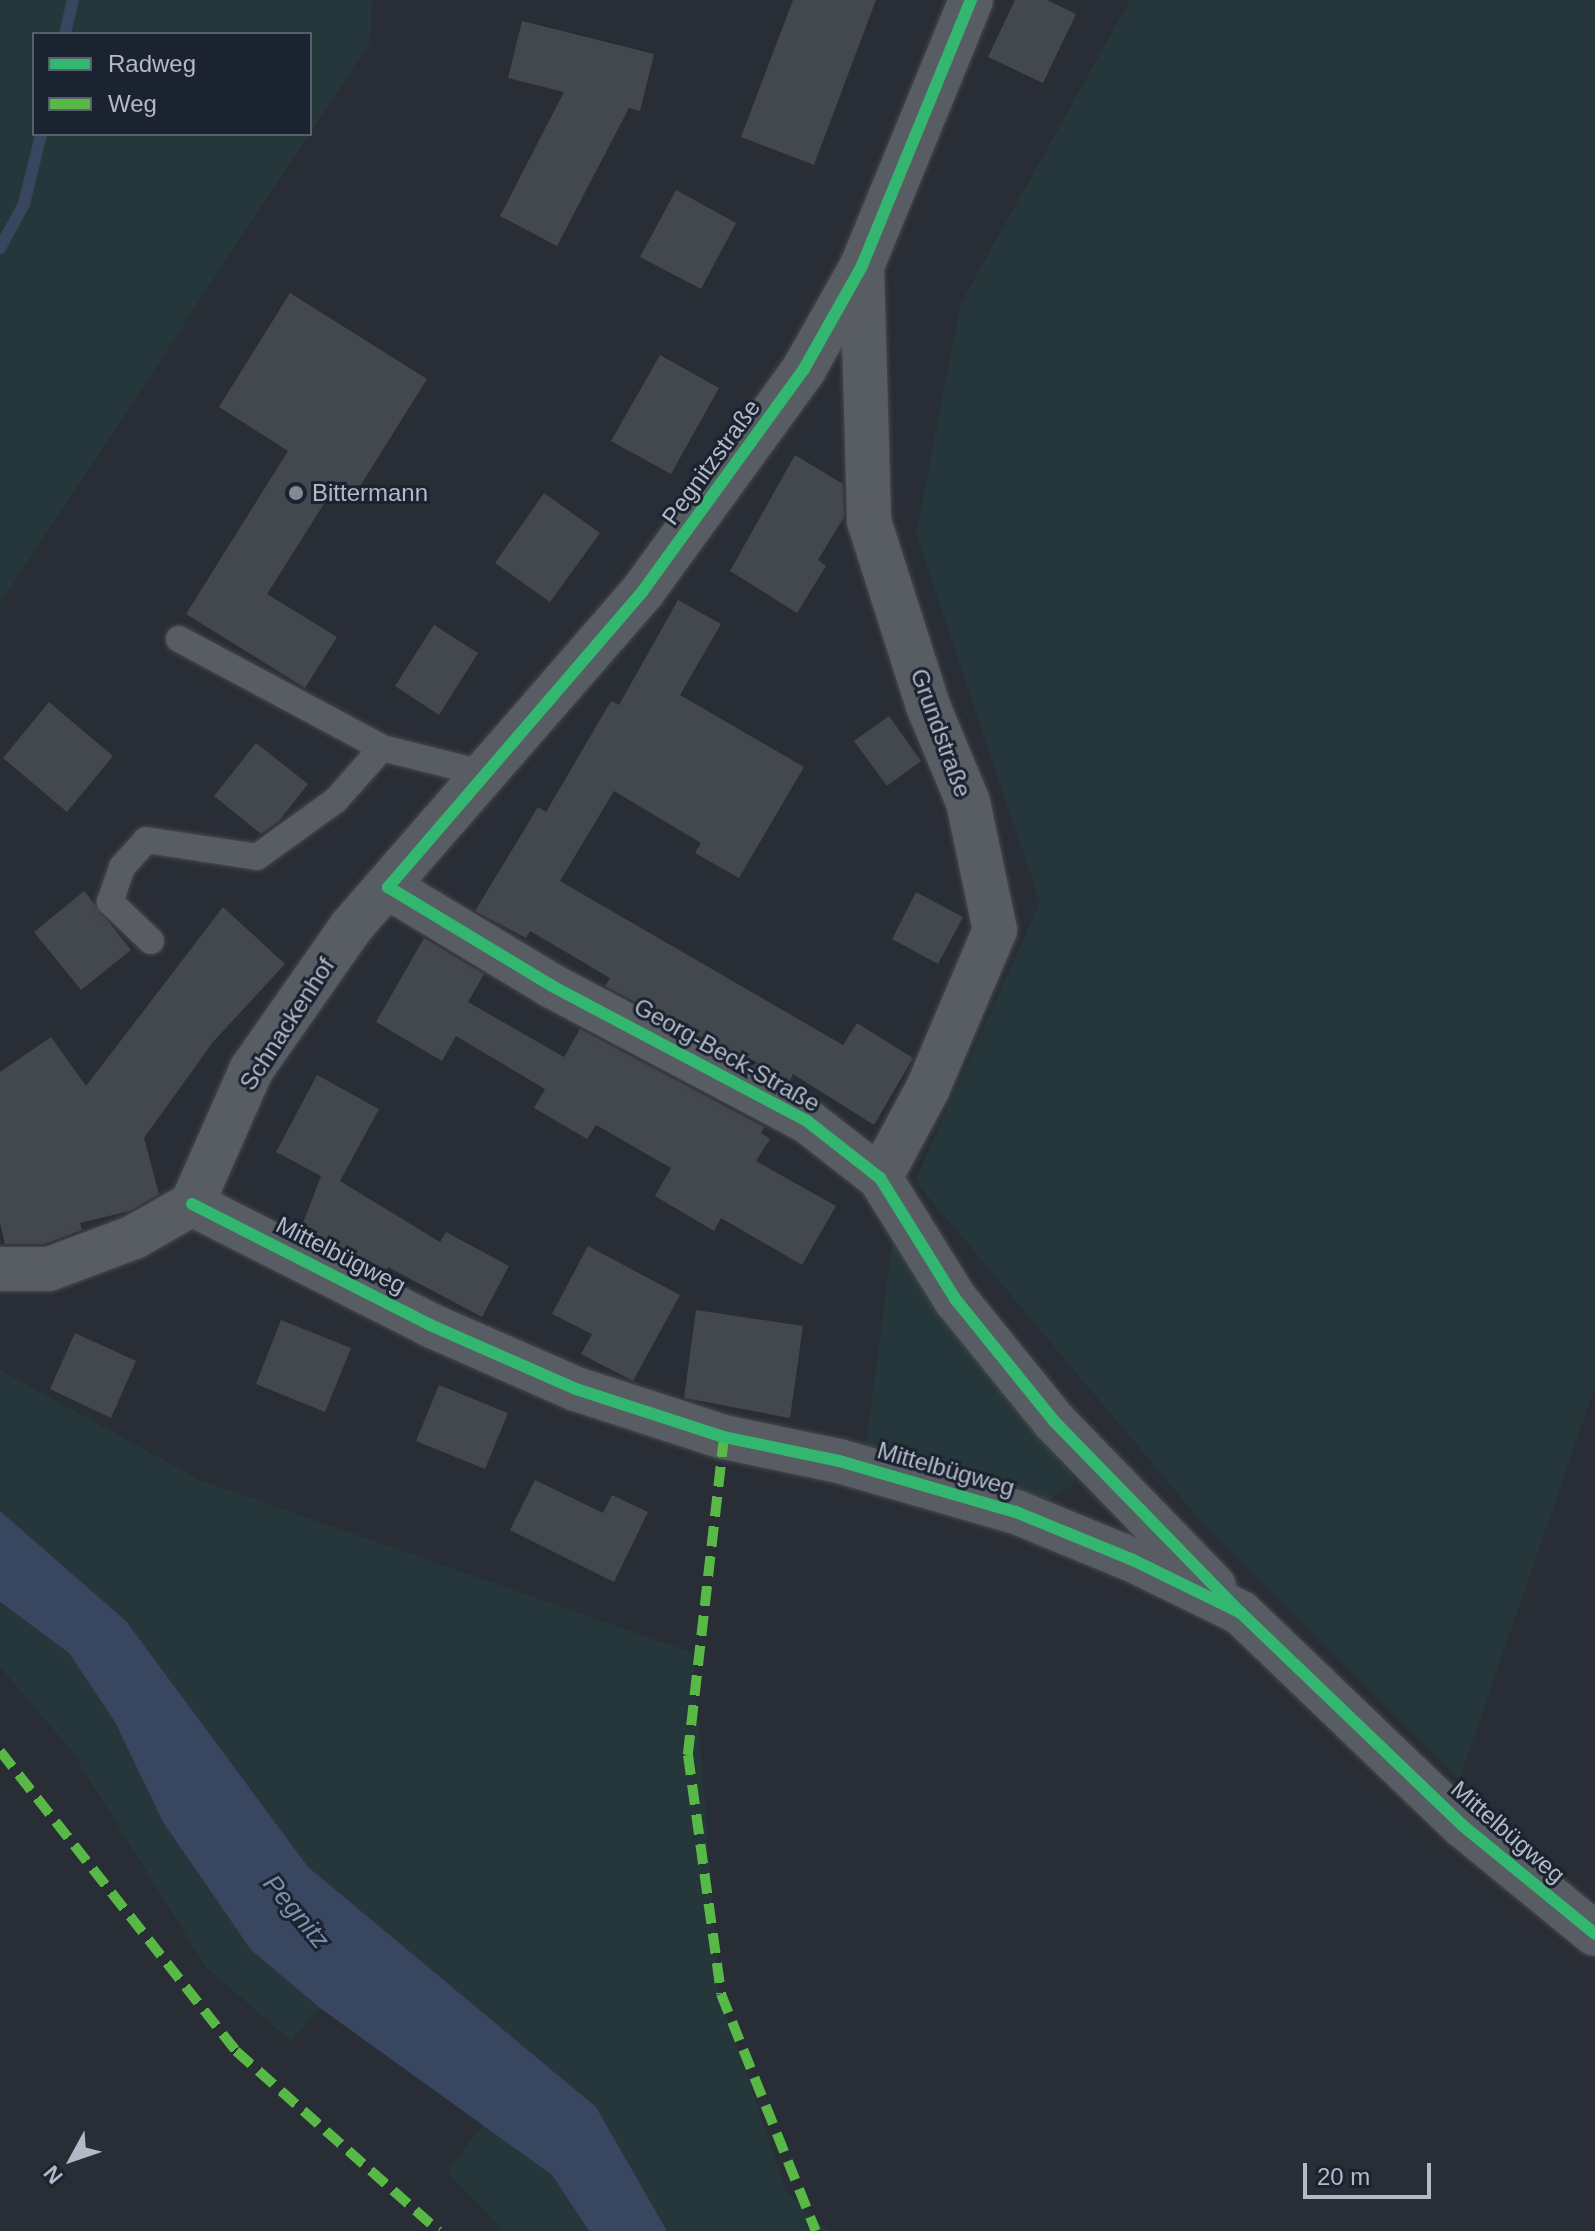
<!DOCTYPE html>
<meta charset="utf-8">
<style>
body{margin:0}
#map{position:relative;width:1595px;height:2231px;overflow:hidden;background:#292d35;font-family:Arial,sans-serif}
div>[style]{position:absolute}
.green>*{inset:0;background:#26373b}
.water>*{inset:0;background:#384660}
.stream>*{height:12px;margin:-6px;padding:0 6px;transform-origin:6px;border-radius:6px;background:#384660}
.building>*{inset:0;background:#43474e}
.roads{filter:drop-shadow(0 0 2px #45484e) drop-shadow(0 0 2px #45484e)}
.lane>*{height:26px;margin:-13px;padding:0 13px;transform-origin:13px;border-radius:13px;background:#585c63}
.street>*{height:44px;margin:-22px;padding:0 22px;transform-origin:22px;border-radius:22px;background:#585c63}
.quiet>*{height:10px;margin-top:-5px;transform-origin:0;background:repeating-linear-gradient(90deg,#58b947 0 20px,transparent 0 30px)}
.cycleway>*{height:12px;margin:-6px;padding:0 6px;transform-origin:6px;border-radius:6px;background:#33b770}
.dots>*{width:22px;height:22px;translate:-50% -50%;box-sizing:border-box;border:4px solid #1c2330;border-radius:50%}
span{translate:-50% -50%;white-space:nowrap;text-align:center;line-height:1.15;-webkit-text-stroke:6px #1c2330;paint-order:stroke}
.street-label{font-size:24px;color:#b2b9c7}
.poi-label{font-size:24px;color:#b2b9c7}
.left{translate:0 -50%;text-align:left}
.water-label{font-size:26px;color:#7b8eae;font-style:italic}
.legend{position:absolute;left:32px;top:32px;width:280px;height:104px;box-sizing:border-box;background:#1c2330;border:2px solid #585f6c;margin:0;padding:10px 14px;list-style:none;font-size:24px;color:#b2b9c7}
.legend li{display:flex;align-items:center;gap:16px;height:40px}
.legend b{width:40px;border:2px solid #585f6c}
.north{position:absolute;left:32px;top:2119px;width:80px;height:80px;-webkit-text-stroke:6px #1c2330;paint-order:stroke;rotate:230deg;font-size:22px;font-weight:700;line-height:32px;text-align:center;color:#b2b9c7}
.north::after{content:'';display:block;margin:auto;width:28px;height:36px;background:#b2b9c7;clip-path:polygon(50% 0,100% 100%,50% 72%,0 100%)}
.scale{position:absolute;left:1303px;top:2163px;width:128px;height:36px;box-sizing:border-box;border:4px solid #b2b9c7;border-top:0;padding-left:10px;font-size:24px;line-height:28px;white-space:nowrap;color:#b2b9c7;-webkit-text-stroke:6px #1c2330;paint-order:stroke}
</style>
<div id="map">
<div class="green">
<div style="clip-path:polygon(0 0,372px 0,370px 42px,310px 133px,310px 34px,34px 34px,34px 134px,309px 134px,0 604px)"></div>
<div style="clip-path:polygon(1130px 0,1595px 0,1595px 1387px,1459px 1780px,1206px 1527px,915px 1181px,1040px 902px,916px 534px,961px 303px)"></div>
<div style="clip-path:polygon(896px 1216px,1076px 1483px,1024px 1516px,863px 1468px)"></div>
<div style="clip-path:polygon(0 1370px,200px 1480px,693px 1653px,720px 1996px,786px 2191px,828px 2231px,667px 2231px,596px 2107px,308px 1867px,126px 1621px,0 1511px)"></div>
<div style="clip-path:polygon(0 1603px,69px 1653px,115px 1722px,163px 1822px,251px 1950px,320px 2008px,291px 2041px,206px 1967px,71px 1750px,0 1667px)"></div>
<div style="clip-path:polygon(484px 2123px,552px 2175px,589px 2231px,504px 2231px,447px 2172px)"></div>
</div>
<div class="water">
<div style="clip-path:polygon(0 1511px,126px 1621px,308px 1867px,596px 2107px,667px 2231px,589px 2231px,552px 2175px,320px 2008px,251px 1950px,163px 1822px,115px 1722px,69px 1653px,0 1602px)"></div>
</div>
<div class="stream">
<div style="left:65px;top:34px;width:35px;rotate:-77deg"></div>
<div style="left:0;top:248px;width:50px;rotate:-61.4deg"></div>
<div style="left:24px;top:204px;width:72px;rotate:-76.3deg"></div>
</div>
<div class="building">
<div style="clip-path:polygon(793px 0,876px 0,814px 165px,741px 137px)"></div>
<div style="clip-path:polygon(1015px 0,1047px 0,1076px 14px,1043px 83px,988px 57px)"></div>
<div style="clip-path:polygon(522px 21px,654px 54px,640px 111px,629px 108px,557px 246px,500px 216px,564px 92px,508px 78px)"></div>
<div style="clip-path:polygon(676px 190px,736px 223px,701px 289px,640px 257px)"></div>
<div style="clip-path:polygon(290px 293px,427px 379px,352px 499px,334px 488px,267px 594px,337px 637px,305px 688px,186px 614px,288px 451px,219px 407px)"></div>
<div style="clip-path:polygon(660px 355px,719px 388px,671px 474px,611px 441px)"></div>
<div style="clip-path:polygon(795px 455px,843px 484px,844px 517px,818px 560px,826px 566px,797px 613px,730px 571px)"></div>
<div style="clip-path:polygon(544px 493px,600px 533px,550px 602px,495px 563px)"></div>
<div style="clip-path:polygon(678px 600px,721px 624px,680px 695px,804px 767px,739px 878px,695px 853px,701px 843px,614px 791px,560px 881px,843px 1045px,857px 1023px,913px 1058px,874px 1125px,793px 1074px,789px 1083px,605px 986px,610px 978px,530px 931px,526px 938px,475px 911px,538px 807px,546px 812px,611px 701px,619px 705px)"></div>
<div style="clip-path:polygon(434px 625px,478px 653px,439px 715px,395px 686px)"></div>
<div style="clip-path:polygon(49px 702px,113px 756px,67px 812px,3px 758px)"></div>
<div style="clip-path:polygon(889px 716px,921px 761px,887px 786px,854px 741px)"></div>
<div style="clip-path:polygon(256px 743px,308px 784px,279px 821px,261px 834px,214px 796px)"></div>
<div style="clip-path:polygon(84px 891px,131px 950px,81px 990px,34px 932px)"></div>
<div style="clip-path:polygon(916px 892px,963px 917px,938px 964px,892px 939px)"></div>
<div style="clip-path:polygon(223px 907px,285px 964px,213px 1042px,144px 1138px,159px 1194px,130px 1211px,80px 1223px,82px 1230px,44px 1244px,5px 1244px,0 1223px,0 1072px,51px 1037px,86px 1086px)"></div>
<div style="clip-path:polygon(424px 938px,484px 974px,468px 1002px,564px 1057px,580px 1029px,764px 1127px,761px 1133px,770px 1139px,756px 1161px,836px 1206px,802px 1265px,721px 1218px,714px 1231px,655px 1196px,671px 1168px,596px 1125px,587px 1139px,534px 1108px,545px 1089px,456px 1036px,442px 1061px,376px 1022px)"></div>
<div style="clip-path:polygon(317px 1075px,379px 1109px,340px 1181px,440px 1242px,446px 1232px,509px 1266px,482px 1317px,388px 1267px,386px 1274px,300px 1231px,321px 1176px,276px 1152px)"></div>
<div style="clip-path:polygon(588px 1246px,680px 1295px,633px 1381px,581px 1354px,592px 1334px,552px 1314px)"></div>
<div style="clip-path:polygon(696px 1310px,803px 1326px,790px 1418px,684px 1398px)"></div>
<div style="clip-path:polygon(281px 1320px,351px 1348px,325px 1412px,256px 1384px)"></div>
<div style="clip-path:polygon(75px 1333px,136px 1361px,111px 1418px,50px 1389px)"></div>
<div style="clip-path:polygon(439px 1385px,508px 1413px,485px 1469px,416px 1441px)"></div>
<div style="clip-path:polygon(535px 1480px,603px 1513px,612px 1495px,648px 1512px,614px 1582px,510px 1530px)"></div>
</div>
<div class="roads">
<div class="lane">
<div style="left:179px;top:639px;width:230px;rotate:28.2deg"></div>
<div style="left:382px;top:748px;width:103px;rotate:14deg"></div>
<div style="left:151px;top:941px;width:57px;rotate:-136.4deg"></div>
<div style="left:110px;top:902px;width:37px;rotate:-71deg"></div>
<div style="left:122px;top:867px;width:36px;rotate:-48deg"></div>
<div style="left:146px;top:840px;width:112px;rotate:8.7deg"></div>
<div style="left:257px;top:857px;width:97px;rotate:-35.8deg"></div>
<div style="left:336px;top:800px;width:69px;rotate:-48.5deg"></div>
</div>
<div class="street">
<div style="left:862px;top:266px;width:255px;rotate:88.4deg"></div>
<div style="left:869px;top:521px;width:194px;rotate:72.3deg"></div>
<div style="left:928px;top:706px;width:104px;rotate:67.4deg"></div>
<div style="left:968px;top:802px;width:131px;rotate:78.1deg"></div>
<div style="left:995px;top:930px;width:172px;rotate:113deg"></div>
<div style="left:928px;top:1088px;width:102px;rotate:118.1deg"></div>
<div style="left:388px;top:887px;width:192px;rotate:31.1deg"></div>
<div style="left:552px;top:986px;width:289px;rotate:27.9deg"></div>
<div style="left:807px;top:1121px;width:93px;rotate:38deg"></div>
<div style="left:880px;top:1178px;width:144px;rotate:58.1deg"></div>
<div style="left:956px;top:1300px;width:156px;rotate:51deg"></div>
<div style="left:1054px;top:1421px;width:230px;rotate:45.9deg"></div>
<div style="left:192px;top:1204px;width:267px;rotate:26.9deg"></div>
<div style="left:430px;top:1325px;width:159px;rotate:23.7deg"></div>
<div style="left:576px;top:1389px;width:156px;rotate:18deg"></div>
<div style="left:724px;top:1437px;width:117px;rotate:11.8deg"></div>
<div style="left:839px;top:1461px;width:184px;rotate:16.1deg"></div>
<div style="left:1016px;top:1512px;width:126px;rotate:22.3deg"></div>
<div style="left:1133px;top:1560px;width:120px;rotate:26.1deg"></div>
<div style="left:1241px;top:1613px;width:306px;rotate:43.8deg"></div>
<div style="left:1462px;top:1825px;width:172px;rotate:39.3deg"></div>
<div style="left:0;top:1269px;width:49px"></div>
<div style="left:49px;top:1269px;width:91px;rotate:-20.6deg"></div>
<div style="left:134px;top:1237px;width:67px;rotate:-29.6deg"></div>
<div style="left:192px;top:1204px;width:146px;rotate:-66.2deg"></div>
<div style="left:251px;top:1070px;width:174px;rotate:-55deg"></div>
<div style="left:351px;top:927px;width:445px;rotate:-49deg"></div>
<div style="left:643px;top:591px;width:274px;rotate:-54deg"></div>
<div style="left:804px;top:369px;width:118px;rotate:-60.6deg"></div>
<div style="left:862px;top:266px;width:287px;rotate:-67.7deg"></div>
</div>
</div>
<div class="quiet">
<div style="left:724px;top:1437px;width:320px;rotate:96.5deg"></div>
<div style="left:688px;top:1755px;width:241px;rotate:82.1deg"></div>
<div style="left:721px;top:1994px;width:255px;rotate:68.2deg"></div>
<div style="left:0;top:1751px;width:382px;rotate:51.8deg"></div>
<div style="left:236px;top:2051px;width:271px;rotate:41.6deg"></div>
</div>
<div class="cycleway">
<div style="left:971px;top:0;width:287px;rotate:112.3deg"></div>
<div style="left:862px;top:266px;width:118px;rotate:119.4deg"></div>
<div style="left:804px;top:369px;width:274px;rotate:126deg"></div>
<div style="left:643px;top:591px;width:391px;rotate:130.7deg"></div>
<div style="left:388px;top:887px;width:192px;rotate:31.1deg"></div>
<div style="left:552px;top:986px;width:289px;rotate:27.9deg"></div>
<div style="left:807px;top:1121px;width:93px;rotate:38deg"></div>
<div style="left:880px;top:1178px;width:144px;rotate:58.1deg"></div>
<div style="left:956px;top:1300px;width:156px;rotate:51deg"></div>
<div style="left:1054px;top:1421px;width:268px;rotate:45.8deg"></div>
<div style="left:192px;top:1204px;width:267px;rotate:26.9deg"></div>
<div style="left:430px;top:1325px;width:159px;rotate:23.7deg"></div>
<div style="left:576px;top:1389px;width:156px;rotate:18deg"></div>
<div style="left:724px;top:1437px;width:117px;rotate:11.8deg"></div>
<div style="left:839px;top:1461px;width:184px;rotate:16.1deg"></div>
<div style="left:1016px;top:1512px;width:126px;rotate:22.3deg"></div>
<div style="left:1133px;top:1560px;width:120px;rotate:26.1deg"></div>
<div style="left:1241px;top:1613px;width:306px;rotate:43.8deg"></div>
<div style="left:1462px;top:1825px;width:172px;rotate:39.3deg"></div>
</div>
<div class="dots">
<div style="left:296px;top:493px;background:#828894"></div>
</div>
<div class="street-label">
<span style="left:711px;top:462px;rotate:-54deg">Pegnitzstraße</span>
<span style="left:941px;top:733px;rotate:70deg">Grundstraße</span>
<span style="left:287px;top:1024px;rotate:-57deg">Schnackenhof</span>
<span style="left:727px;top:1055px;rotate:29deg">Georg-Beck-Straße</span>
<span style="left:341px;top:1255px;rotate:27deg">Mittelbügweg</span>
<span style="left:946px;top:1469px;rotate:16deg">Mittelbügweg</span>
<span style="left:1508px;top:1832px;rotate:41deg">Mittelbügweg</span>
</div>
<div class="poi-label">
<span class="left" style="left:312px;top:493px">Bittermann</span>
</div>
<div class="water-label">
<span style="left:296px;top:1912px;rotate:50deg">Pegnitz</span>
</div>
<ul class="legend">
<li><b style="height:10px;background:#33b770"></b>Radweg</li>
<li><b style="height:10px;background:#58b947"></b>Weg</li>
</ul>
<div class="north">N</div>
<div class="scale">20 m</div>
</div>
